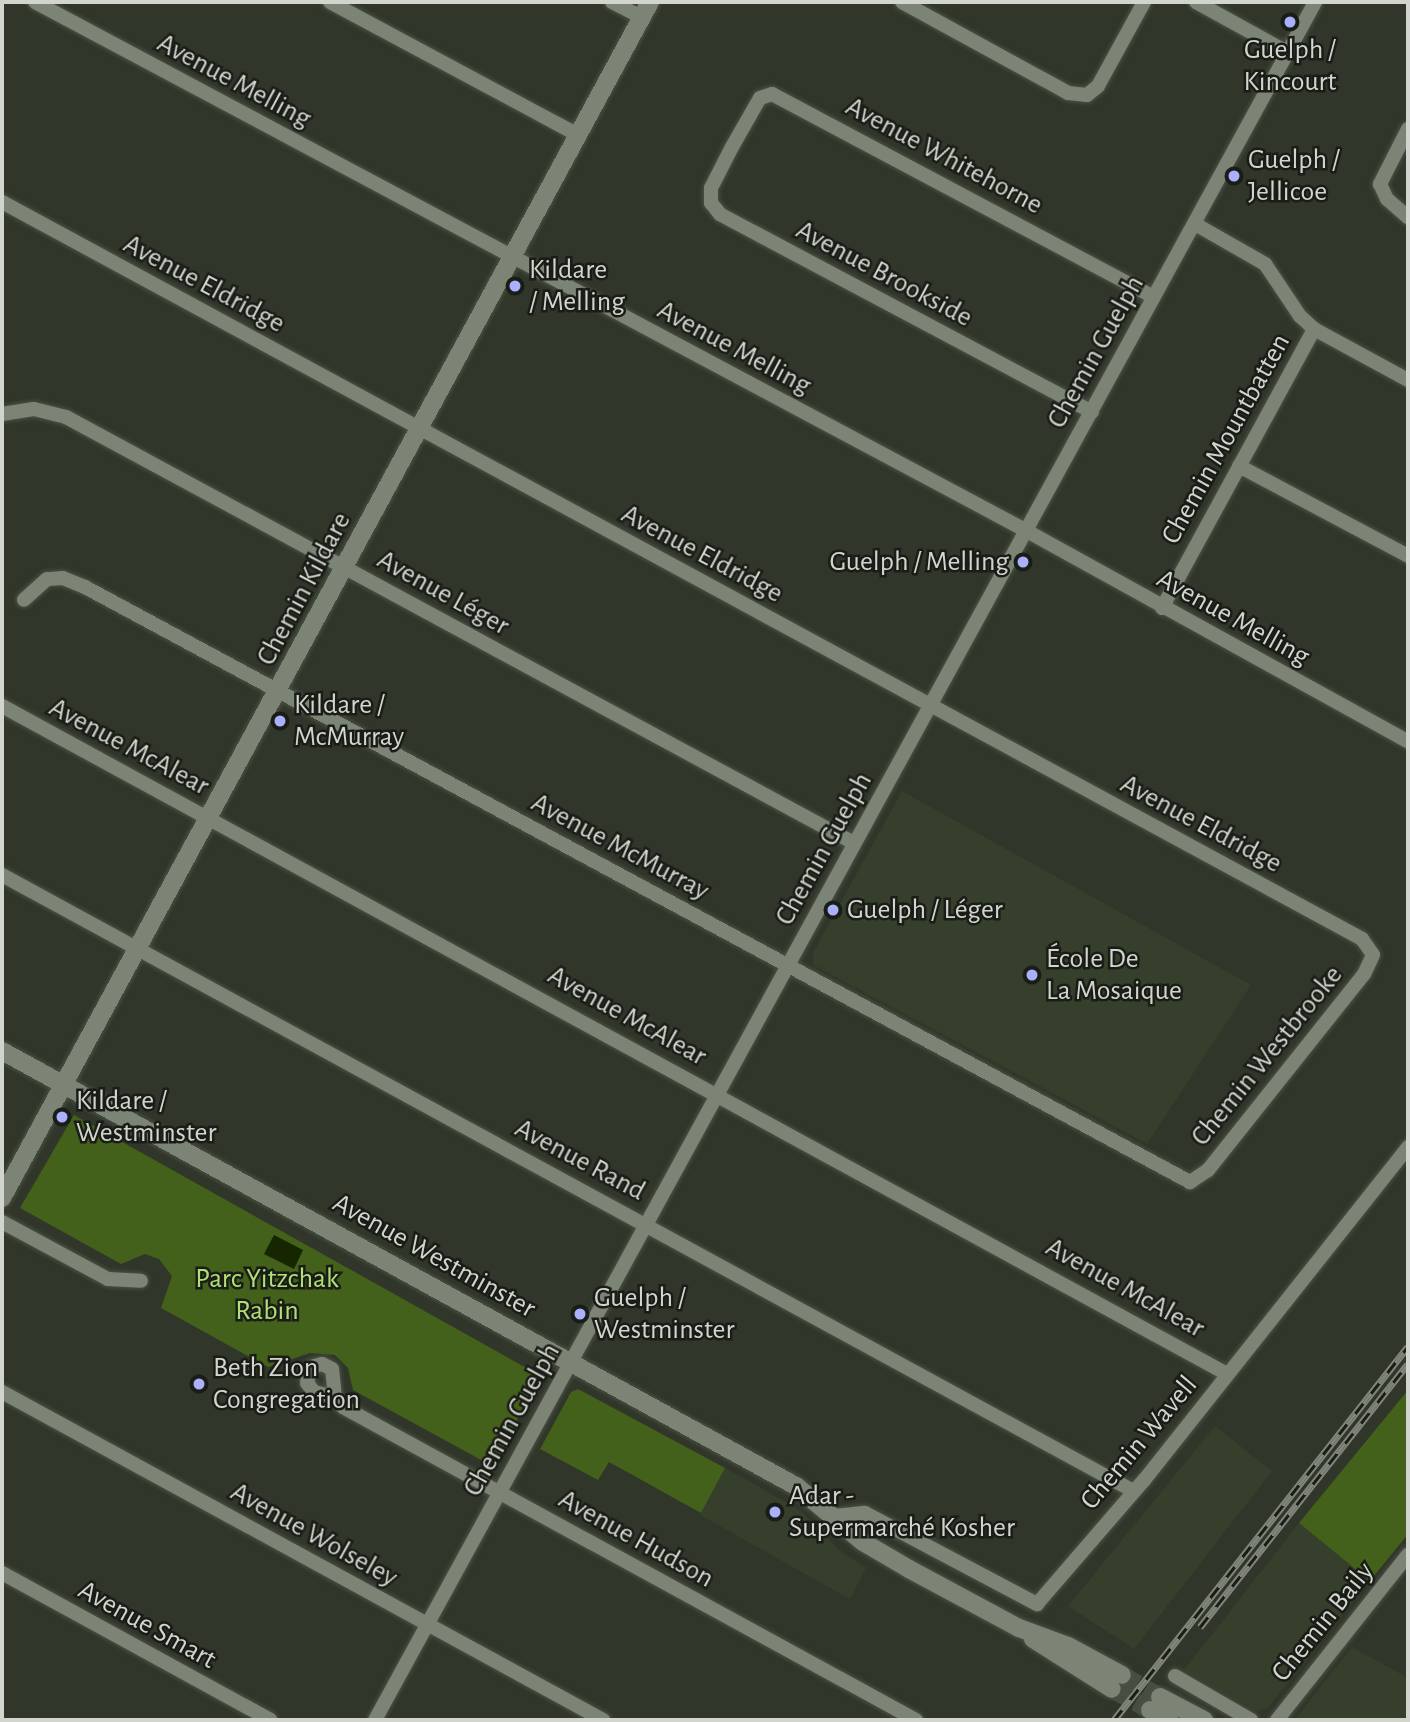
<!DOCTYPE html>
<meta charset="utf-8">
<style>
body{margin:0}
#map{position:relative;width:1410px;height:1722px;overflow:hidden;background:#303629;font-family:"Alegreya Sans",sans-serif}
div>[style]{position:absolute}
.built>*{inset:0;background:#353f2b}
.green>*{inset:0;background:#43611a}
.water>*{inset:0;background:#152600}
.secondary-tunnel>*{height:18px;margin-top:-9px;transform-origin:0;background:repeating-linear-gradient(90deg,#484e42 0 18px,transparent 0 27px)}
.roads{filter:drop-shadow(0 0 2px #4c5146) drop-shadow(0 0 2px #4c5146)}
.street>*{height:14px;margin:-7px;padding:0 7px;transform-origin:7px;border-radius:7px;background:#7c8475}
.secondary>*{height:18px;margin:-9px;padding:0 9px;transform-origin:9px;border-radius:9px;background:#7c8475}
.rail>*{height:7px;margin-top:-3.5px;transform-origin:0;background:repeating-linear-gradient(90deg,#1a1d17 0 13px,#80857b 0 26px);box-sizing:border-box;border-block:2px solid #80857b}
.dots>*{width:19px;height:19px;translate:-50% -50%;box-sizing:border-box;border:4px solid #1a1d17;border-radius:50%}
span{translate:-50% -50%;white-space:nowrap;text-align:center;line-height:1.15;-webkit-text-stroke:5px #1a1d17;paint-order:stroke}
.poi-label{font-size:28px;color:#d1d5cd}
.left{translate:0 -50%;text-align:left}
.right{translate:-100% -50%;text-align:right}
.street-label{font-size:28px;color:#d1d5cd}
.park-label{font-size:28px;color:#afe075}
.frame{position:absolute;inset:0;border:4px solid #d1d5cd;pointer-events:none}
</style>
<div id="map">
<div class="built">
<div style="clip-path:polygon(902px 791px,1251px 985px,1147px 1144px,813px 965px,813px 953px)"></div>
<div style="clip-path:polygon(1215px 1426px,1272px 1471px,1134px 1649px,1068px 1606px)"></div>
<div style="clip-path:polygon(725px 1468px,800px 1510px,839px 1550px,866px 1568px,850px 1599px,700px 1515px)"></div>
<div style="clip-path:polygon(1299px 1523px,1370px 1581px,1268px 1708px,1257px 1711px,1184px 1670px)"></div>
<div style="clip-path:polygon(1352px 1647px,1408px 1678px,1408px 1720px,1294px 1720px)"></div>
</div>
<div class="green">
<div style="clip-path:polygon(74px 1115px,539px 1375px,494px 1467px,353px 1390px,348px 1368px,335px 1355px,310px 1353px,268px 1367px,161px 1308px,172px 1276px,159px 1259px,145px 1254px,121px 1264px,20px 1208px)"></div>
<div style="clip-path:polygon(578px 1389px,725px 1468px,701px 1513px,609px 1462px,598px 1480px,540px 1449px,571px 1392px)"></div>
<div style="clip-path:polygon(1408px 1390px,1408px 1534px,1370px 1581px,1299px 1523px)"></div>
</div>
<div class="water">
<div style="clip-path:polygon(274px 1235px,303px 1250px,294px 1269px,264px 1254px)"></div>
</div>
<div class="secondary-tunnel">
<div style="left:1122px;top:1675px;width:44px;rotate:30.1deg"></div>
<div style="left:1112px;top:1689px;width:43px;rotate:28.9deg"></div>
</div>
<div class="roads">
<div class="street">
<div style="left:35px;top:2px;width:1122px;rotate:28.07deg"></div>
<div style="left:1025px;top:530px;width:437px;rotate:28.9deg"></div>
<div style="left:330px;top:2px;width:281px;rotate:28.2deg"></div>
<div style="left:612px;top:2px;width:33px;rotate:27deg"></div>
<div style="left:902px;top:2px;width:189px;rotate:28.7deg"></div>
<div style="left:1068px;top:93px;width:19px;rotate:6deg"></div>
<div style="left:1087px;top:95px;width:14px;rotate:-39deg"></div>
<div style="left:1098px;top:86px;width:96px;rotate:-61.3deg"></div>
<div style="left:1196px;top:2px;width:104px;rotate:28.8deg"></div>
<div style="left:1408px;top:129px;width:62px;rotate:117deg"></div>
<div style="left:1380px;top:184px;width:17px;rotate:65deg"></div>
<div style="left:1387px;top:199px;width:28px;rotate:41deg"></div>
<div style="left:2px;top:202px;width:1547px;rotate:28.45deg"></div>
<div style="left:1362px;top:939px;width:19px;rotate:55deg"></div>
<div style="left:1373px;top:955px;width:21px;rotate:115deg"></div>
<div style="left:1364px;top:974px;width:251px;rotate:128.5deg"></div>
<div style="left:1208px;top:1170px;width:22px;rotate:146deg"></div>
<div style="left:1190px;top:1182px;width:1255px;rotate:-151.7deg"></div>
<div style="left:85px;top:587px;width:24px;rotate:-158deg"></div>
<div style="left:63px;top:578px;width:16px;rotate:176deg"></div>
<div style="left:47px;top:579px;width:31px;rotate:138deg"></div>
<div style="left:1195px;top:224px;width:81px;rotate:29.7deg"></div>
<div style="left:1265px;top:264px;width:63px;rotate:56.1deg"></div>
<div style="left:1300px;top:316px;width:19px;rotate:43deg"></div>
<div style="left:1314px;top:329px;width:107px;rotate:28.5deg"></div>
<div style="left:1092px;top:412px;width:421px;rotate:-152deg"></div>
<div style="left:720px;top:214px;width:14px;rotate:-129deg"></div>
<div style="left:711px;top:203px;width:15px;rotate:-90deg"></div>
<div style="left:711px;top:188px;width:46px;rotate:-62.9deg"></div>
<div style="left:732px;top:147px;width:56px;rotate:-60.3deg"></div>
<div style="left:760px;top:98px;width:13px;rotate:-18deg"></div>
<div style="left:772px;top:94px;width:432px;rotate:28deg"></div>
<div style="left:2px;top:414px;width:32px;rotate:-9deg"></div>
<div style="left:34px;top:409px;width:33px;rotate:14deg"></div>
<div style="left:66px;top:417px;width:896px;rotate:28.4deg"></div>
<div style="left:1239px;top:466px;width:191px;rotate:28deg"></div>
<div style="left:1162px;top:608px;width:318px;rotate:-61.4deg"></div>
<div style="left:2px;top:706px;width:1395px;rotate:28.6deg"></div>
<div style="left:2px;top:875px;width:1288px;rotate:28.57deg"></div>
<div style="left:2px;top:1222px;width:120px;rotate:28.3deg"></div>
<div style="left:108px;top:1279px;width:33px;rotate:3deg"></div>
<div style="left:2px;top:1392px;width:685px;rotate:28.62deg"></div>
<div style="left:335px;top:1397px;width:28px;rotate:-96deg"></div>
<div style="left:332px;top:1369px;width:11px;rotate:-153deg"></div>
<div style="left:322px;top:1364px;width:11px;rotate:165deg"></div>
<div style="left:311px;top:1367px;width:16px;rotate:104deg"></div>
<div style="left:307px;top:1383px;width:11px;rotate:52deg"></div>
<div style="left:314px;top:1392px;width:22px;rotate:13deg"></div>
<div style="left:335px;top:1397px;width:13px;rotate:51deg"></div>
<div style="left:343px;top:1407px;width:653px;rotate:28.65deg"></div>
<div style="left:834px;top:1516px;width:31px;rotate:-6deg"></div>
<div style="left:865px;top:1513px;width:195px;rotate:27.9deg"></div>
<div style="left:1037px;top:1604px;width:165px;rotate:-49.2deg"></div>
<div style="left:1145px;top:1479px;width:424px;rotate:-51.6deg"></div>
<div style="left:2px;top:1573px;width:306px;rotate:28.7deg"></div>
<div style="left:1175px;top:1676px;width:88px;rotate:30.1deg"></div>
<div style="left:375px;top:1720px;width:1958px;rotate:-61.31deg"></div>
<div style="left:1277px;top:1720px;width:211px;rotate:-51.6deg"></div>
</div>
<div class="secondary">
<div style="left:2px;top:1051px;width:905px;rotate:28.72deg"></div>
<div style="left:796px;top:1486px;width:87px;rotate:39.9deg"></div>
<div style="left:863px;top:1542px;width:53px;rotate:30.4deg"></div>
<div style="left:909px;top:1569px;width:125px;rotate:28.2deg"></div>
<div style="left:1019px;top:1628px;width:52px;rotate:20.2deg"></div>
<div style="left:1068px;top:1646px;width:61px;rotate:28.2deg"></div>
<div style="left:2px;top:1198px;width:1360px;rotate:-61.55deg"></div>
<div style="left:1033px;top:1639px;width:93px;rotate:32.3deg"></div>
<div style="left:1160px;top:1697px;width:50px;rotate:27.6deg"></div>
<div style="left:1150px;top:1710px;width:22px;rotate:27deg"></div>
</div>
</div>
<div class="rail">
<div style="left:1200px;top:1627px;width:335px;rotate:-51.7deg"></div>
<div style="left:1114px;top:1720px;width:475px;rotate:-51.8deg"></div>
</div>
<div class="dots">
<div style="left:1290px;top:22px;background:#a9b0fc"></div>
<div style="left:1234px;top:176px;background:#a9b0fc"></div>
<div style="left:515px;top:286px;background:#a9b0fc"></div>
<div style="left:1023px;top:562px;background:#a9b0fc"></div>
<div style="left:280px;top:721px;background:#a9b0fc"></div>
<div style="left:833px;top:910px;background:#a9b0fc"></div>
<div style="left:1032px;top:975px;background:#a9b0fc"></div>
<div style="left:62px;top:1117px;background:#a9b0fc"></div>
<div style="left:580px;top:1314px;background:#a9b0fc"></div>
<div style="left:199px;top:1384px;background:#a9b0fc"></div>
<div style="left:775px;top:1512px;background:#a9b0fc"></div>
</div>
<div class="poi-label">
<span style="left:1290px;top:66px">Guelph /<br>Kincourt</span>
<span class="left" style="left:1248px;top:176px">Guelph /<br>Jellicoe</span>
<span class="left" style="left:529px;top:286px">Kildare<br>/ Melling</span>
<span class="right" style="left:1009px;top:562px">Guelph / Melling</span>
<span class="left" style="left:294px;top:721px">Kildare /<br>McMurray</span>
<span class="left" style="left:847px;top:910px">Guelph / Léger</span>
<span class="left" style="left:1046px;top:975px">École De<br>La Mosaique</span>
<span class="left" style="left:76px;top:1117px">Kildare /<br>Westminster</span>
<span class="left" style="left:594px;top:1314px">Guelph /<br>Westminster</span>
<span class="left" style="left:213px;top:1384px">Beth Zion<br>Congregation</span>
<span class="left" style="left:789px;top:1512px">Adar -<br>Supermarché Kosher</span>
</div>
<div class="street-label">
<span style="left:234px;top:81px;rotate:28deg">Avenue Melling</span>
<span style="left:944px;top:156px;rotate:28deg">Avenue Whitehorne</span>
<span style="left:884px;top:274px;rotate:28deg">Avenue Brookside</span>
<span style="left:204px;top:284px;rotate:28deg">Avenue Eldridge</span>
<span style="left:734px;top:348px;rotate:28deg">Avenue Melling</span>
<span style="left:1096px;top:352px;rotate:-61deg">Chemin Guelph</span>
<span style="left:1226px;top:439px;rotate:-61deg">Chemin Mountbatten</span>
<span style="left:702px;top:554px;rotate:28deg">Avenue Eldridge</span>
<span style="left:304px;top:589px;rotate:-62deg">Chemin Kildare</span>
<span style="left:443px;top:593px;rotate:29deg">Avenue Léger</span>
<span style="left:1233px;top:618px;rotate:29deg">Avenue Melling</span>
<span style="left:129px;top:747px;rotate:28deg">Avenue McAlear</span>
<span style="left:1201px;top:824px;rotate:28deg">Avenue Eldridge</span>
<span style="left:620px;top:847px;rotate:28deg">Avenue McMurray</span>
<span style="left:824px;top:849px;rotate:-61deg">Chemin Guelph</span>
<span style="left:627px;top:1016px;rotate:29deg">Avenue McAlear</span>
<span style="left:1267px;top:1056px;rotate:-51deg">Chemin Westbrooke</span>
<span style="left:580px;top:1160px;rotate:28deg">Avenue Rand</span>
<span style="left:434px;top:1256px;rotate:29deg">Avenue Westminster</span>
<span style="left:1125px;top:1288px;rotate:29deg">Avenue McAlear</span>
<span style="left:512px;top:1420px;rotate:-61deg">Chemin Guelph</span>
<span style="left:1139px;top:1443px;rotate:-50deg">Chemin Wavell</span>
<span style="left:314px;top:1535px;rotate:29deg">Avenue Wolseley</span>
<span style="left:636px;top:1539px;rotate:29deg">Avenue Hudson</span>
<span style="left:1323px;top:1622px;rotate:-51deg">Chemin Baily</span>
<span style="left:147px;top:1625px;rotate:29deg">Avenue Smart</span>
</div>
<div class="park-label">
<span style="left:267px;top:1295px">Parc Yitzchak<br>Rabin</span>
</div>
<div class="frame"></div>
</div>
